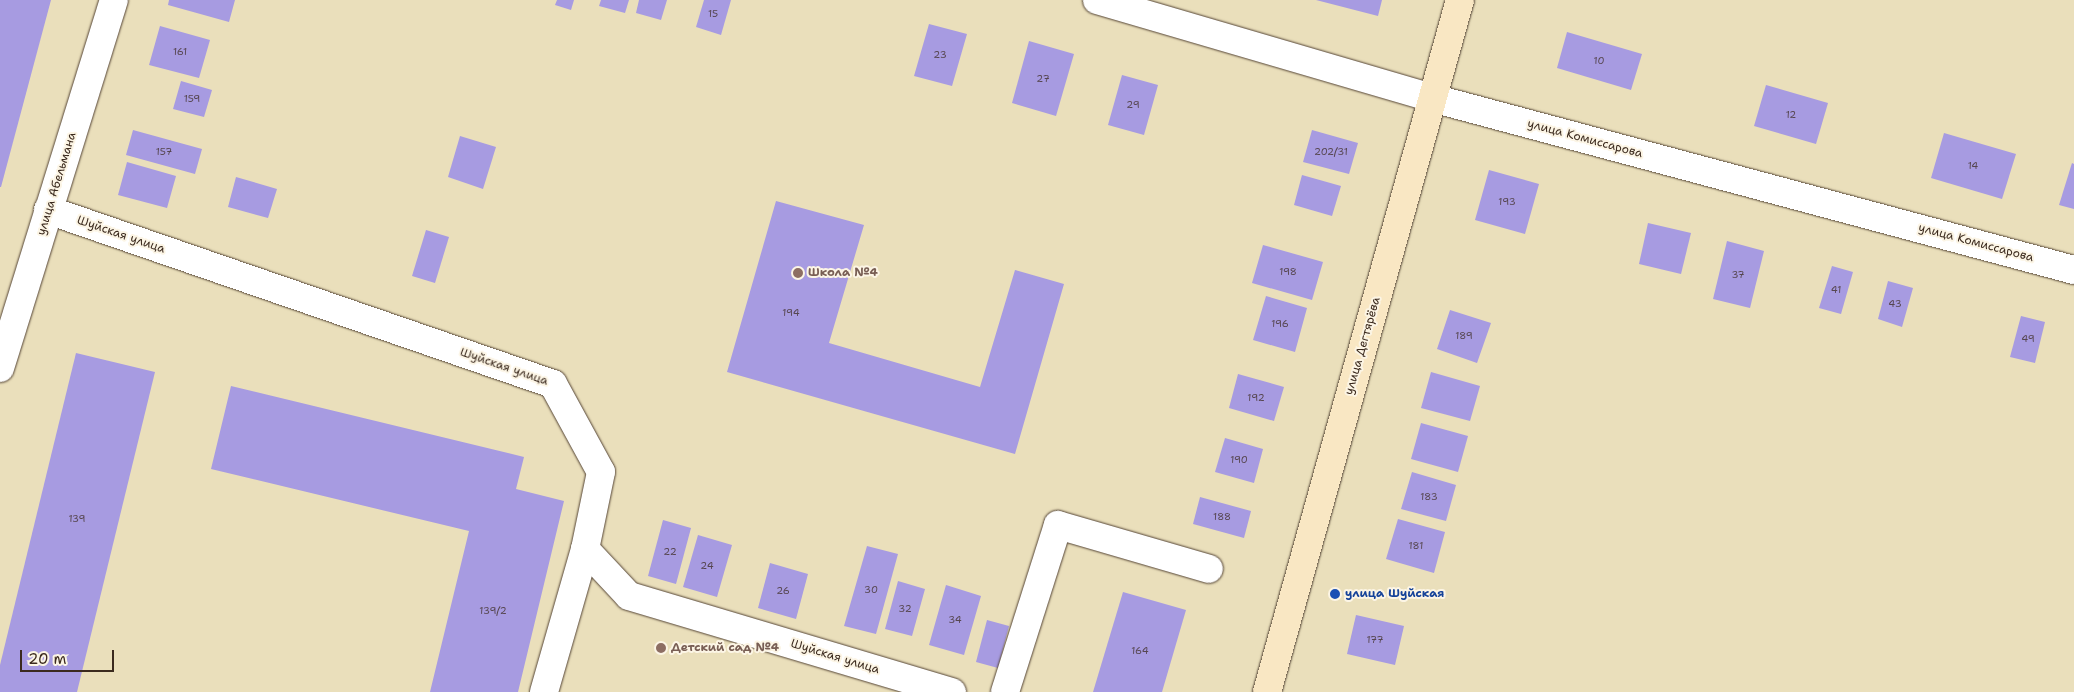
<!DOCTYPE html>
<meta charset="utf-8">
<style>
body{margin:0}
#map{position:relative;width:2074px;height:692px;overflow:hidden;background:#eadfbb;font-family:"Shantell Sans",sans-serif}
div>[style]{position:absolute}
.building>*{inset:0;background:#a79be1}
.roads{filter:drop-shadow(0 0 1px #554536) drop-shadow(0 0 1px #554536)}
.street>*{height:28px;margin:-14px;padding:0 14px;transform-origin:14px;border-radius:14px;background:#fff}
.secondary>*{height:28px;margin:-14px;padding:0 14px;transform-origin:14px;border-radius:14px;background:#f9e7c3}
.dots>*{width:14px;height:14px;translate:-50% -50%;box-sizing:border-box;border:2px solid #fcf5e5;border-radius:50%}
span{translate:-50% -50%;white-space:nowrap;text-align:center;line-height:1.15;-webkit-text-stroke:4px #fcf5e5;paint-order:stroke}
.number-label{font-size:10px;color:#56464f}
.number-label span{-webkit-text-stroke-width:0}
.street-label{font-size:12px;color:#3b2a1e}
.education-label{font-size:12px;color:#785e54;font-weight:700}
.left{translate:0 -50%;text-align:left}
.transit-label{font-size:12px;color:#164399;font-weight:700}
.scale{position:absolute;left:20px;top:650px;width:94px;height:22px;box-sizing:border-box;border:2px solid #3b2a1e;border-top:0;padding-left:6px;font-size:15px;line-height:18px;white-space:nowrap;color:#3b2a1e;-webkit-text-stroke:4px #fcf5e5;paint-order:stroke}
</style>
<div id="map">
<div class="building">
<div style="clip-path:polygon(0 0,51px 0,1px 187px,0 187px)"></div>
<div style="clip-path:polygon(169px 0,235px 0,229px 22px,168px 5px)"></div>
<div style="clip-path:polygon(557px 0,574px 0,571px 10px,555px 5px)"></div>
<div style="clip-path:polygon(601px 0,629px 0,625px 13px,599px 6px)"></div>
<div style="clip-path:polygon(639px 0,667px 0,661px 20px,636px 13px)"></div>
<div style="clip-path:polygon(704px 0,731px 0,721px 35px,696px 27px)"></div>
<div style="clip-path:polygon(1316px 0,1382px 0,1378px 16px)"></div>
<div style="clip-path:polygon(929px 24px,967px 34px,952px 86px,914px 76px)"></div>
<div style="clip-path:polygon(160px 26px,210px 40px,199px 78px,149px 65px)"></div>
<div style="clip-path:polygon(1567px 32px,1642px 54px,1631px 90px,1557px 68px)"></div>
<div style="clip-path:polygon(1029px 41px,1074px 54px,1056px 116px,1012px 103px)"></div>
<div style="clip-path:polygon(1122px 75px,1158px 85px,1144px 135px,1108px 125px)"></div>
<div style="clip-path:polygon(181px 81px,212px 90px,204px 117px,173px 109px)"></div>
<div style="clip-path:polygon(1766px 85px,1828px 103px,1816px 144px,1754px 126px)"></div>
<div style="clip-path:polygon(133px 130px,202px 149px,195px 174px,126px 155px)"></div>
<div style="clip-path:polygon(1312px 130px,1358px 143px,1349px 174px,1303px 162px)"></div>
<div style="clip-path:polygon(1944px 133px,2016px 154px,2002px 199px,1931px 178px)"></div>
<div style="clip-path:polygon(460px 136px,496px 147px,483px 189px,448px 177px)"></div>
<div style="clip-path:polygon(127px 162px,176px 176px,167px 208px,118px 195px)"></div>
<div style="clip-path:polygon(2072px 163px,2074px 164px,2074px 209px,2059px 205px)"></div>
<div style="clip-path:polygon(1489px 170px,1539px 184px,1525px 234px,1475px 220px)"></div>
<div style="clip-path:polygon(1302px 175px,1341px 186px,1332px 216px,1294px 205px)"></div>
<div style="clip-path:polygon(236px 177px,277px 189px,268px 218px,228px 207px)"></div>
<div style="clip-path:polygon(776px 201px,864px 225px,829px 343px,980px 387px,1015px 270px,1064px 284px,1015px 454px,727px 372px)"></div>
<div style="clip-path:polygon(1648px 223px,1691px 233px,1681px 274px,1639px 264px)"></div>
<div style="clip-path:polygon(426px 230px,449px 237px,435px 283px,412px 276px)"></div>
<div style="clip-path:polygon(1727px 241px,1764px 251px,1750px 308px,1713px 299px)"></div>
<div style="clip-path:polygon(1263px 245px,1323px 262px,1312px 300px,1252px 283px)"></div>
<div style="clip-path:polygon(1832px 266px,1853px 272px,1841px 314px,1819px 308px)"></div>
<div style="clip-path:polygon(1888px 281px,1913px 288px,1902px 327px,1878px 319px)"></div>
<div style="clip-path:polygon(1266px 296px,1307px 308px,1295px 352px,1253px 340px)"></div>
<div style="clip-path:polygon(1450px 310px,1491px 323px,1477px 363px,1437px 349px)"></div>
<div style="clip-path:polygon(2021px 316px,2045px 322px,2035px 363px,2010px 357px)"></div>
<div style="clip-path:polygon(76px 353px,155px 372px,77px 692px,0 692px,0 665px)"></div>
<div style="clip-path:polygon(1431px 372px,1480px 386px,1470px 421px,1421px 408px)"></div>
<div style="clip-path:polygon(1238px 374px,1284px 387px,1274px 421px,1229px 408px)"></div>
<div style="clip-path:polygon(231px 386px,524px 457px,516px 489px,564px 501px,518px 692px,430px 692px,469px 531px,211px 469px)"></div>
<div style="clip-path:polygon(1421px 423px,1468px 436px,1458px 472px,1411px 459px)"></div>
<div style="clip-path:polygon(1225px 438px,1263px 449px,1254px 483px,1215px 472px)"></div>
<div style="clip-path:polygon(1412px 472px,1456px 485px,1446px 521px,1401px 509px)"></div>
<div style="clip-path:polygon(1200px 497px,1251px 511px,1244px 538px,1193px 524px)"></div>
<div style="clip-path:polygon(1398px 519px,1445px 532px,1434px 573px,1386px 559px)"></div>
<div style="clip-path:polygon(663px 520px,691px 528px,676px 584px,648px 576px)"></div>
<div style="clip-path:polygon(698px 535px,732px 545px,717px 597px,683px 587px)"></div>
<div style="clip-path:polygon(867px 546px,898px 554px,876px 634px,844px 626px)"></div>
<div style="clip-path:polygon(770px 563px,808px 574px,796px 619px,758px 608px)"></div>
<div style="clip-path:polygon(898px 581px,925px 589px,912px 636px,885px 629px)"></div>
<div style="clip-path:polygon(946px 585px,981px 596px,964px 655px,929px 645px)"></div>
<div style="clip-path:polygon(1123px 592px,1186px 610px,1162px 692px,1093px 692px)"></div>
<div style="clip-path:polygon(1356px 615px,1404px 626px,1395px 665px,1347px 654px)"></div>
<div style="clip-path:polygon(987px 620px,1009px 626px,998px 668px,976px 662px)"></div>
</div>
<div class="roads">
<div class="street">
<div style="left:1097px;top:0;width:349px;rotate:16.3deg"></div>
<div style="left:1432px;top:98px;width:665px;rotate:15deg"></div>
<div style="left:48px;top:210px;width:534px;rotate:19.01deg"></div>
<div style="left:553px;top:384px;width:100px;rotate:61.4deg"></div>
<div style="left:601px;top:472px;width:79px;rotate:101.7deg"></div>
<div style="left:585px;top:549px;width:64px;rotate:46.9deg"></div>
<div style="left:629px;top:596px;width:337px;rotate:16.6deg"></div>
<div style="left:0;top:368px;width:385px;rotate:-72.8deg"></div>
<div style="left:544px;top:692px;width:149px;rotate:-74deg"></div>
<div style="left:1005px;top:692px;width:175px;rotate:-72.4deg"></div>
<div style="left:1058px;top:525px;width:157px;rotate:16.2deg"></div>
</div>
<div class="secondary">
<div style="left:1267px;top:692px;width:718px;rotate:-74.42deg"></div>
</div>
</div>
<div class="dots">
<div style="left:798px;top:273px;background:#8d6e63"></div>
<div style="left:1335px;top:594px;background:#1a4fb4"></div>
<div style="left:661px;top:648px;background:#8d6e63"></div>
</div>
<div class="number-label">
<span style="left:713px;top:14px">15</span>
<span style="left:180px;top:52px">161</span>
<span style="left:940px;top:55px">23</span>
<span style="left:1599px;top:61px">10</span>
<span style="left:1043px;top:79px">27</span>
<span style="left:192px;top:99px">159</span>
<span style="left:1133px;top:105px">29</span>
<span style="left:1791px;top:115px">12</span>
<span style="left:164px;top:152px">157</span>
<span style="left:1331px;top:152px">202/31</span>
<span style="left:1973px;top:166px">14</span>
<span style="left:1507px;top:202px">193</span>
<span style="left:1288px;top:272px">198</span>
<span style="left:1738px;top:275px">37</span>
<span style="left:1836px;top:290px">41</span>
<span style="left:1895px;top:304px">43</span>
<span style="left:791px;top:313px">194</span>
<span style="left:1280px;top:324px">196</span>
<span style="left:1464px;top:336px">189</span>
<span style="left:2028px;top:339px">49</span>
<span style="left:1256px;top:398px">192</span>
<span style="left:1239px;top:460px">190</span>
<span style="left:1429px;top:497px">183</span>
<span style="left:1222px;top:517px">188</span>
<span style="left:77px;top:519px">139</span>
<span style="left:1416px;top:546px">181</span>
<span style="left:670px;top:552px">22</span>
<span style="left:707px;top:566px">24</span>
<span style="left:871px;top:590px">30</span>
<span style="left:783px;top:591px">26</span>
<span style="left:905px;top:609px">32</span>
<span style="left:493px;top:611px">139/2</span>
<span style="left:955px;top:620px">34</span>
<span style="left:1375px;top:640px">177</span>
<span style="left:1140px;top:651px">164</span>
</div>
<div class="street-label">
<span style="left:1585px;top:139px;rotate:15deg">улица Комиссарова</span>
<span style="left:57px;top:184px;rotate:-73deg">улица Абельмана</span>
<span style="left:121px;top:235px;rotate:19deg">Шуйская улица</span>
<span style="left:1976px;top:243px;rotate:15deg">улица Комиссарова</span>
<span style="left:1363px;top:346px;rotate:-74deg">улица Дегтярёва</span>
<span style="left:504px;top:367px;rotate:19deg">Шуйская улица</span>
<span style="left:835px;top:657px;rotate:17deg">Шуйская улица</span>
</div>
<div class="education-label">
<span class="left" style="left:808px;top:273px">Школа №4</span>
<span class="left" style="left:671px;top:648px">Детский сад №4</span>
</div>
<div class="transit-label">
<span class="left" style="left:1345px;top:594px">улица Шуйская</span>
</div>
<div class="scale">20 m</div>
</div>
